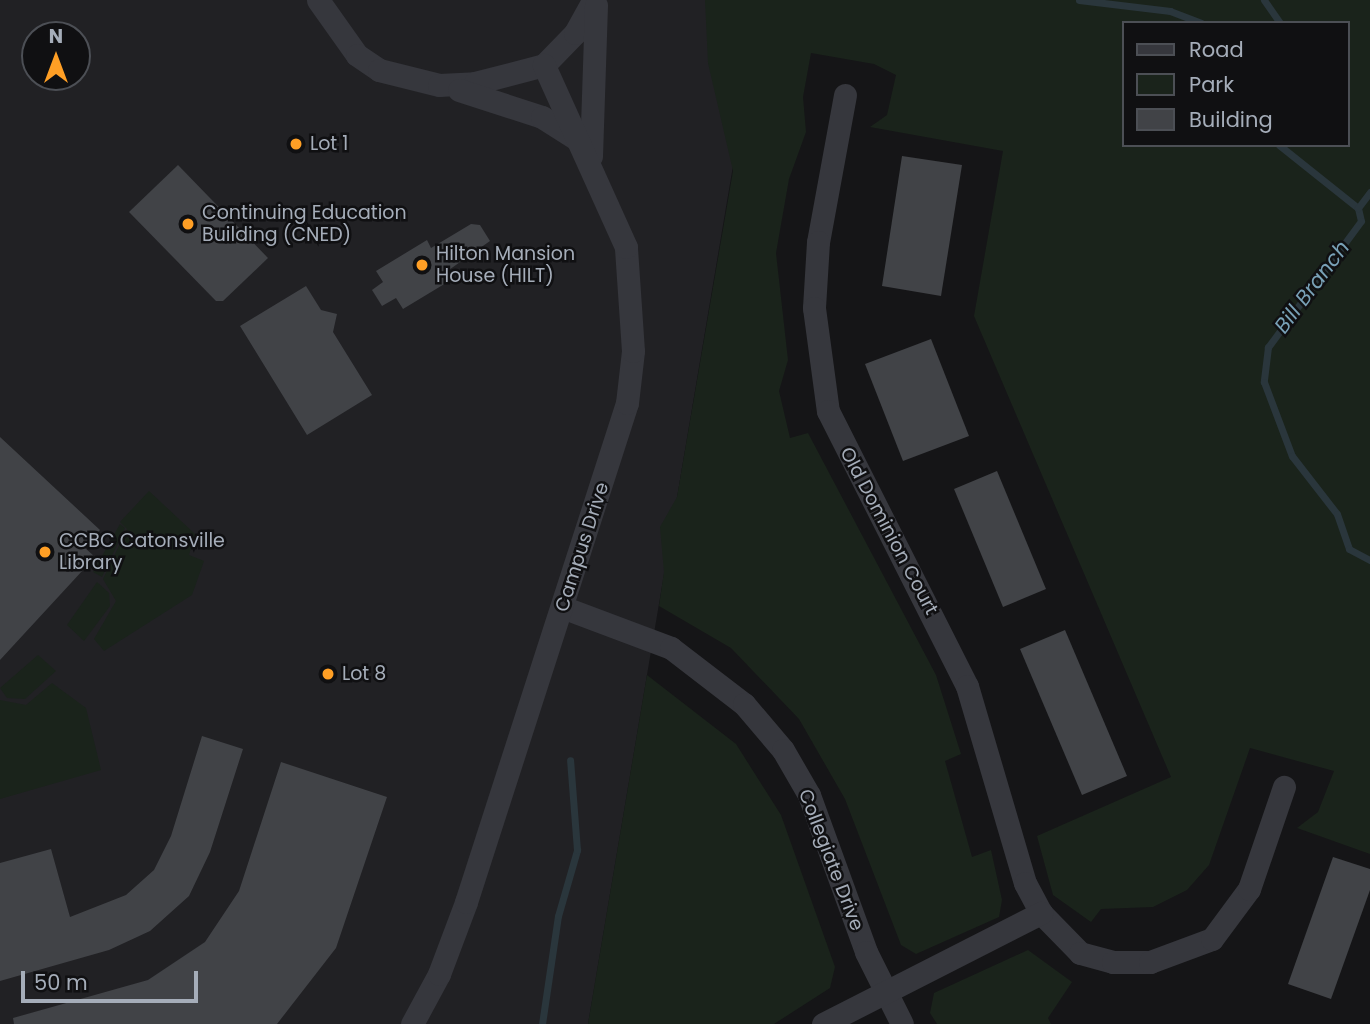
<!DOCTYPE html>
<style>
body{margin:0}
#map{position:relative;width:1370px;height:1024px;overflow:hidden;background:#151517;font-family:Poppins,sans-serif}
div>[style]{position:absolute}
.built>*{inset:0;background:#212124}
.green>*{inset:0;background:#1a231b}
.stream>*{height:7px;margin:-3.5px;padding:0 3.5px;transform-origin:3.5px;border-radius:3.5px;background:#2a363c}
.building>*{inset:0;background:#414347}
.minor>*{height:23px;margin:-11.5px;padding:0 11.5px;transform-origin:11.5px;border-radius:11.5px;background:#36373d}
.dots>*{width:19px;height:19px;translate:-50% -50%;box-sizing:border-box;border:4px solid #101012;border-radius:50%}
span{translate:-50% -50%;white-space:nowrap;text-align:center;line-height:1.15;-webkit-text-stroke:5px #101012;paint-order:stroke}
.poi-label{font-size:19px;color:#a5adb9}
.left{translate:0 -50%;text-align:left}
.street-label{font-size:19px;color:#a5adb9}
.water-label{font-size:21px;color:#79a1b7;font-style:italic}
.legend{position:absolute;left:1122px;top:21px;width:228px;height:126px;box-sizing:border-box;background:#101012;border:2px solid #4c4f55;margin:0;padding:9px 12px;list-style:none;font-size:21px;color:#a5adb9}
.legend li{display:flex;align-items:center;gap:14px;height:35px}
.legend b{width:35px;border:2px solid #4c4f55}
.north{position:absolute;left:21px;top:21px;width:70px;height:70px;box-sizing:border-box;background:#101012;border:2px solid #4c4f55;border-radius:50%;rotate:0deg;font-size:19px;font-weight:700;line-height:28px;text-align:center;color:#a5adb9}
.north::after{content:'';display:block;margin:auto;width:24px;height:32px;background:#ff9f25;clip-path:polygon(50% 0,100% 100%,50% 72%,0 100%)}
.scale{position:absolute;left:21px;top:971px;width:177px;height:32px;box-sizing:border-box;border:4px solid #a5adb9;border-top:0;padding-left:9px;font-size:21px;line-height:24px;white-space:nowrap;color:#a5adb9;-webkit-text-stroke:5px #101012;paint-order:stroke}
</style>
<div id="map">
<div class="built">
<div style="clip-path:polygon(evenodd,0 0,761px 0,588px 1024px,0 1024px,0 0,35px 35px,77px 35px,77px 77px,35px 77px,35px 35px)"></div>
</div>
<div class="green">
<div style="clip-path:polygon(evenodd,705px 0,1370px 0,1370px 854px,1297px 828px,1318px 812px,1334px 771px,1250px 748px,1209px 865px,1187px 890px,1153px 907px,1101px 909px,1091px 922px,1053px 895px,1037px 836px,1171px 777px,974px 316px,1003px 151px,870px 127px,887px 115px,896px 75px,874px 64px,811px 53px,803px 97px,806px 132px,789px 179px,776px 253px,788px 360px,779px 391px,790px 438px,808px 433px,936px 675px,961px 754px,945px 761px,972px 857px,991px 850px,1002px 900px,999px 917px,916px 954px,901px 945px,845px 799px,799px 719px,731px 648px,659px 606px,664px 572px,660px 527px,677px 497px,733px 171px,708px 63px,705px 0,1123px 23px,1347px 23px,1347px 145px,1123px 145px,1123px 23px)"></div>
<div style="clip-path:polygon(149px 491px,195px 534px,189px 555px,204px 561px,192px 595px,104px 651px,94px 639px,116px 601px,103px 579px,127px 529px,120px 522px)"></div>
<div style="clip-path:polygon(120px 524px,125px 528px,102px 577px,93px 572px)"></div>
<div style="clip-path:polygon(97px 582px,109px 593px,110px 606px,84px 641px,67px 625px)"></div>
<div style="clip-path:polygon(38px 655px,56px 671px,25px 699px,7px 698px,0 688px)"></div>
<div style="clip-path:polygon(647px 675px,736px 744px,781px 815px,835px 967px,830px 988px,774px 1024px,588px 1024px)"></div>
<div style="clip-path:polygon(52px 683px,86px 708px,101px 770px,0 799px,0 700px,26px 705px)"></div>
<div style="clip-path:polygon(1028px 950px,1072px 982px,1048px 1018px,1051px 1024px,937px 1024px,930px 1013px,934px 993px)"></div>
</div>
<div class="stream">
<div style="left:1079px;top:0;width:92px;rotate:6.9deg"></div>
<div style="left:1170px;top:11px;width:33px;rotate:21deg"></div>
<div style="left:1264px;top:0;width:28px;rotate:55deg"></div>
<div style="left:1279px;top:145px;width:101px;rotate:38.6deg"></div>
<div style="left:1358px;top:208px;width:13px;rotate:77deg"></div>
<div style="left:1361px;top:221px;width:157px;rotate:126.4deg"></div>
<div style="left:1268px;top:347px;width:35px;rotate:97deg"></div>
<div style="left:1264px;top:382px;width:79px;rotate:69.3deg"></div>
<div style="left:1292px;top:456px;width:73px;rotate:52.2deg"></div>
<div style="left:1337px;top:514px;width:37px;rotate:71deg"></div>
<div style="left:1349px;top:549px;width:24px;rotate:28deg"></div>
<div style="left:1358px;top:208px;width:20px;rotate:-53deg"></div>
<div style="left:542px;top:1024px;width:109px;rotate:-81.6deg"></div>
<div style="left:558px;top:916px;width:69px;rotate:-73.9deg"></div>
<div style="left:577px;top:850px;width:90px;rotate:-94.4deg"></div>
</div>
<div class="building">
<div style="clip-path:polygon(902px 156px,962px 165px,941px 296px,882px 286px)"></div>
<div style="clip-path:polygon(178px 165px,268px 258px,223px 301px,216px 301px,129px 212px)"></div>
<div style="clip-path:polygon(471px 224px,480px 225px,490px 241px,446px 272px,451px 280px,403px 309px,396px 298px,382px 306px,372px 290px,383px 282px,376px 271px,427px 240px,431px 248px)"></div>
<div style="clip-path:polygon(306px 286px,321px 310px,337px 314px,333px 332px,372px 395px,307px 435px,240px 326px)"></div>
<div style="clip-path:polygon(931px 339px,969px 436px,903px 461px,865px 364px)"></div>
<div style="clip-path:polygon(0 437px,100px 530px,84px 547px,95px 557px,0 660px)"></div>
<div style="clip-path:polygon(997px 471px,1046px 589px,1003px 607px,954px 489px)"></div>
<div style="clip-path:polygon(1065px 630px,1127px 776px,1082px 795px,1020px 649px)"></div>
<div style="clip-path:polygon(202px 736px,243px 749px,210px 852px,189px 896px,150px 931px,109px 950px,0 981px,0 863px,51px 849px,70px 917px,126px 895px,154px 870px,171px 836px)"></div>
<div style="clip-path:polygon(281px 762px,387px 797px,336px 948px,277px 1024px,14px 1024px,13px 1018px,148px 980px,205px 942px,239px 891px)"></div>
<div style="clip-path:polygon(1333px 857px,1370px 869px,1370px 890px,1331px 999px,1288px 984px)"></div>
</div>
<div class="minor">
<div style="left:318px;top:0;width:67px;rotate:54.7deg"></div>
<div style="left:357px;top:55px;width:27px;rotate:34deg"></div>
<div style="left:379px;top:70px;width:62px;rotate:14deg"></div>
<div style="left:439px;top:85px;width:36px;rotate:-3deg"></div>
<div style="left:475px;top:83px;width:71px;rotate:-14.6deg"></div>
<div style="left:544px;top:65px;width:45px;rotate:-45.9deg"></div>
<div style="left:575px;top:33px;width:38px;rotate:-61deg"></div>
<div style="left:459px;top:90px;width:87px;rotate:18deg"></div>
<div style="left:542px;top:117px;width:43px;rotate:32.6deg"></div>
<div style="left:845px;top:95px;width:149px;rotate:100.4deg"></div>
<div style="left:818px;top:242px;width:66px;rotate:93.5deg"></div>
<div style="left:814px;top:308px;width:104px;rotate:82.3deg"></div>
<div style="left:828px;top:411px;width:308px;rotate:63.2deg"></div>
<div style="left:967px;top:686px;width:205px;rotate:73.6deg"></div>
<div style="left:1025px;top:883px;width:34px;rotate:62deg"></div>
<div style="left:1041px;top:913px;width:56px;rotate:45.7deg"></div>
<div style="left:1080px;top:953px;width:34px;rotate:15deg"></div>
<div style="left:1113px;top:962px;width:37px"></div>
<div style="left:1150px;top:962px;width:66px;rotate:-20.4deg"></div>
<div style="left:1212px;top:939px;width:62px;rotate:-53.5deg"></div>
<div style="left:1249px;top:889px;width:108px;rotate:-71.1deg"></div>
<div style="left:591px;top:156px;width:151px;rotate:-88.1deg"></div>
<div style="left:562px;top:607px;width:116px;rotate:20.6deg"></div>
<div style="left:671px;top:648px;width:92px;rotate:37.5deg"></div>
<div style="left:744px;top:704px;width:60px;rotate:49.7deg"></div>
<div style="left:783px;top:750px;width:52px;rotate:60deg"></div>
<div style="left:809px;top:795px;width:167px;rotate:70deg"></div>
<div style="left:866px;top:952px;width:80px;rotate:63.4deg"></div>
<div style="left:412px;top:1024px;width:57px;rotate:-61.6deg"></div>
<div style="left:439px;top:974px;width:77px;rotate:-69.4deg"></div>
<div style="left:466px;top:902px;width:524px;rotate:-72.12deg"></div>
<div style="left:627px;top:403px;width:52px;rotate:-83.4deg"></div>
<div style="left:633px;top:351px;width:104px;rotate:-93.9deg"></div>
<div style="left:626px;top:247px;width:200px;rotate:-114.3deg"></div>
<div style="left:823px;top:1024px;width:245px;rotate:-27deg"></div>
</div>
<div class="dots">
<div style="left:296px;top:144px;background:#ff9f25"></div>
<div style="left:188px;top:224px;background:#ff9f25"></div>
<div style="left:422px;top:265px;background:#ff9f25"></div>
<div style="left:45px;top:552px;background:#ff9f25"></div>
<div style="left:328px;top:674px;background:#ff9f25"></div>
</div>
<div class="poi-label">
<span class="left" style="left:310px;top:144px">Lot 1</span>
<span class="left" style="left:202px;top:224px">Continuing Education<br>Building (CNED)</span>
<span class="left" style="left:436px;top:265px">Hilton Mansion<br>House (HILT)</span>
<span class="left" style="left:59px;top:552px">CCBC Catonsville<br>Library</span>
<span class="left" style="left:342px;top:674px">Lot 8</span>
</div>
<div class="street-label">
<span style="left:889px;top:531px;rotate:62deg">Old Dominion Court</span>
<span style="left:582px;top:547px;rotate:-72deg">Campus Drive</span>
<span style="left:831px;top:860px;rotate:69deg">Collegiate Drive</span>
</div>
<div class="water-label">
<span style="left:1312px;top:287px;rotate:-53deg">Bill Branch</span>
</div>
<ul class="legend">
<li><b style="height:9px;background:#36373d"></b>Road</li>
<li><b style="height:19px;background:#1a231b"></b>Park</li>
<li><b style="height:19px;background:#414347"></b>Building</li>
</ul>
<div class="north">N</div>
<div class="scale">50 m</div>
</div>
